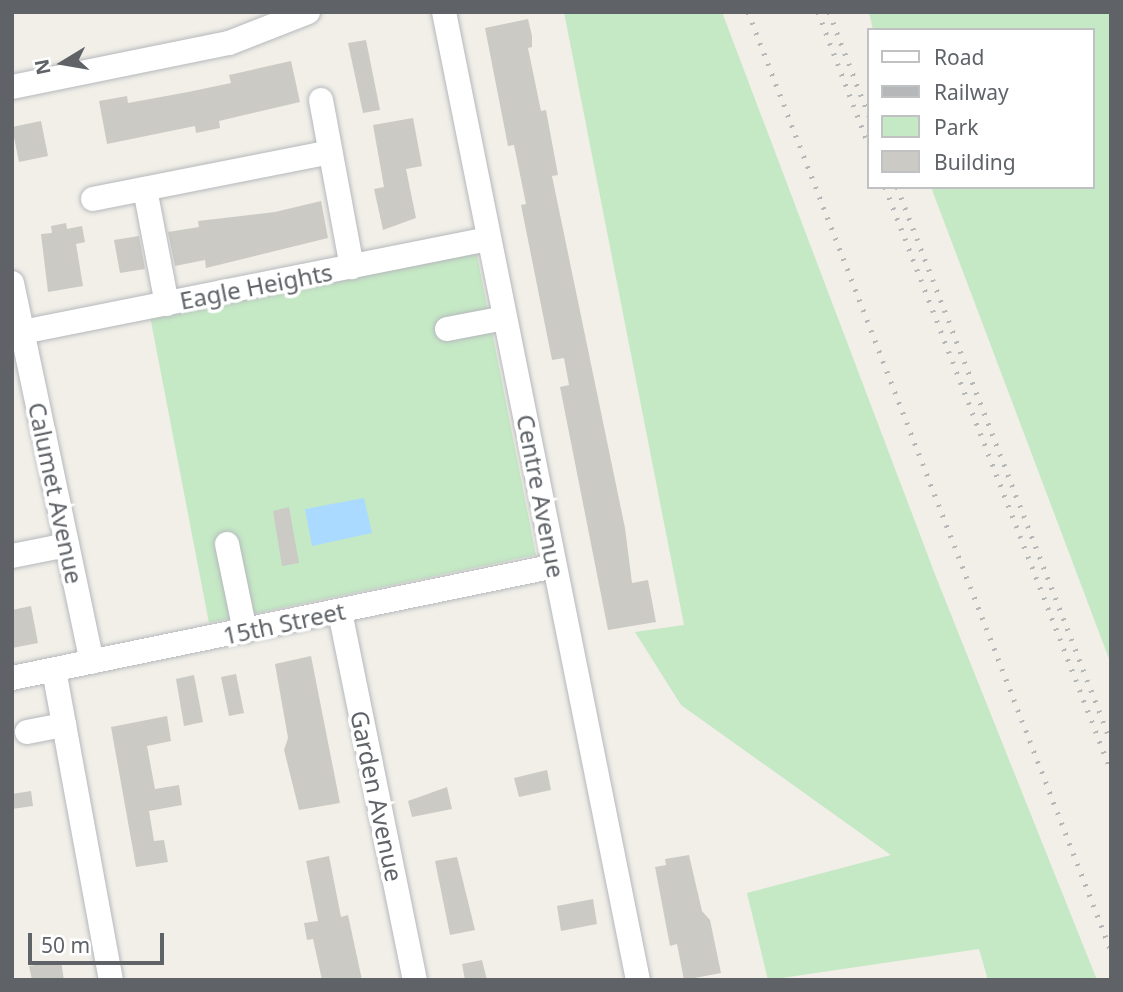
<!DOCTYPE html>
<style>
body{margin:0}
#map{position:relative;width:1123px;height:992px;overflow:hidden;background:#f1efe8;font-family:"Noto Sans",sans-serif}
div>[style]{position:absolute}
.green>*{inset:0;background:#c5e8c5}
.water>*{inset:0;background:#aadaff}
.building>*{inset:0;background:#cccac5}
.roads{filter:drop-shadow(0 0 2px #b5b8bc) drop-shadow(0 0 2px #b5b8bc)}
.minor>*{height:24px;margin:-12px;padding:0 12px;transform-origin:12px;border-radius:12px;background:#fff}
.rail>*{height:5px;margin-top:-2.5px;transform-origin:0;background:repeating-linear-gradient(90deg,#b6b7b8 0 2px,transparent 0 11px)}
span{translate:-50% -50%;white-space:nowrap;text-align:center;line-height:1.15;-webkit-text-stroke:7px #fff;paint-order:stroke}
.street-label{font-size:24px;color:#5f6368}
.frame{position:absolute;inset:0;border:14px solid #5f6368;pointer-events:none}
.legend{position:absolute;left:867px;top:28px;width:228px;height:161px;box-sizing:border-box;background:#fff;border:2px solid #bfc1c3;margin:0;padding:9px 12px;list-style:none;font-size:21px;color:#5f6368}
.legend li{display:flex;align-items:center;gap:14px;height:35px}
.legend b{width:35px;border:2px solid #bfc1c3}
.north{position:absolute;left:28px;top:28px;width:70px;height:70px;-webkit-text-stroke:5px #fff;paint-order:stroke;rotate:259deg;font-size:19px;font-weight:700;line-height:28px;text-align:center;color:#5f6368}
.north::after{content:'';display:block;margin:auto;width:24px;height:32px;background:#5f6368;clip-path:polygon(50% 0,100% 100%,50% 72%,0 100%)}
.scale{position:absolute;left:28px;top:933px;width:136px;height:32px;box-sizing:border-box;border:4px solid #5f6368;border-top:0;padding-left:9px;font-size:21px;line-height:24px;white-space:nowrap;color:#5f6368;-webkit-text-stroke:5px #fff;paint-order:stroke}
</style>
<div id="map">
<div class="green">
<div style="clip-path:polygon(564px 12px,722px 12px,936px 577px,1097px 980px,988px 980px,979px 949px,768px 980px,747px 893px,891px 855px,681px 705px,635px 632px,684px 625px)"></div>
<div style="clip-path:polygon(869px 12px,1111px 12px,1111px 664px,931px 187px,1093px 187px,1093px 30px,873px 30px)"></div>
<div style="clip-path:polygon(476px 250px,536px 555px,209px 623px,150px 316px)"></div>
</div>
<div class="water">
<div style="clip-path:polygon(364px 498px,372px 533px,312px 546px,305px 509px)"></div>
</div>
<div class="building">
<div style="clip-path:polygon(528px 19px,532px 36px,532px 47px,528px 48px,541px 111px,546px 110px,558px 175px,552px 176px,625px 528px,632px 583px,648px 580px,656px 622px,608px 630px,560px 387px,569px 385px,564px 358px,552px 360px,521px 205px,526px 204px,514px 145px,508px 146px,485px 28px)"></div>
<div style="clip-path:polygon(366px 40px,380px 110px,363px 113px,348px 43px)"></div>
<div style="clip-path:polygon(291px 61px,300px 102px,219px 121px,220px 128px,196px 133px,195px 126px,107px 144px,99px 101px,127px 96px,128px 103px,188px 92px,231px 83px,229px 75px)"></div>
<div style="clip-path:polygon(413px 118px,422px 166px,406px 169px,416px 218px,383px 230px,374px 189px,384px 187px,373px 125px)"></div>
<div style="clip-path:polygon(41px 121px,48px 156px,19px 162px,12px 127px)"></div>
<div style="clip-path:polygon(321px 201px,328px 238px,206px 268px,205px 260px,175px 266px,168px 232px,199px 227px,198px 221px,275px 212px)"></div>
<div style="clip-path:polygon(66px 223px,67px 229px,82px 226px,85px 242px,76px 244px,83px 286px,48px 292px,41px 234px,52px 233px,51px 226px)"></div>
<div style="clip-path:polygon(139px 236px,145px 269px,120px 273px,114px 240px)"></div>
<div style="clip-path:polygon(289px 507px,299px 563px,282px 566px,273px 511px)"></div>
<div style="clip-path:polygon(31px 606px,38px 643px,12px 648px,12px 610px)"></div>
<div style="clip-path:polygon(311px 656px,340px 803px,299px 810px,284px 750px,288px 738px,275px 664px)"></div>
<div style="clip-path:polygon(236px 674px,244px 713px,229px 716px,221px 677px)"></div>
<div style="clip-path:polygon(194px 675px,203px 722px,184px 726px,176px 679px)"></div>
<div style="clip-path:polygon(167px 716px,171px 741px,147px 746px,155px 789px,179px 785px,182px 805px,149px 811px,154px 841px,164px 840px,168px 862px,136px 867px,111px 727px)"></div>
<div style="clip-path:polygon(547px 770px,551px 790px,519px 797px,514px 778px)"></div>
<div style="clip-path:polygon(447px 787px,452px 809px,412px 817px,408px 801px)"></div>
<div style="clip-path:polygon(31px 791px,33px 806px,12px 809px,12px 794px)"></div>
<div style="clip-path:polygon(689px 855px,702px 911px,710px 920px,721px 973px,684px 980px,677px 944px,670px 946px,655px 867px,666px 865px,665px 859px)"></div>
<div style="clip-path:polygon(329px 856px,341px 917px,348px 915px,362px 980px,322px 980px,313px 939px,307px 940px,304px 923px,318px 921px,306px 861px)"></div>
<div style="clip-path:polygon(457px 857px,475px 930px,450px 935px,435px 861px)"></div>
<div style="clip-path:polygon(593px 899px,597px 924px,561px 931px,557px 906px)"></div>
<div style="clip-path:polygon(482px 960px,487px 980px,465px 980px,462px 964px)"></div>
<div style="clip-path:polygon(61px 961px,64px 980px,32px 980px,29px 966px)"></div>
</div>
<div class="roads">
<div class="minor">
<div style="left:444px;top:12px;width:987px;rotate:78.67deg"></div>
<div style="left:12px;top:87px;width:221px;rotate:-11.5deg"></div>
<div style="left:229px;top:43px;width:85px;rotate:-21.4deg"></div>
<div style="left:321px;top:100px;width:170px;rotate:79.5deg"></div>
<div style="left:145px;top:189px;width:117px;rotate:79.2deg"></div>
<div style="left:93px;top:199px;width:242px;rotate:-11.2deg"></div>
<div style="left:12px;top:283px;width:387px;rotate:78.1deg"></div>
<div style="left:447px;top:329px;width:59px;rotate:-10.7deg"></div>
<div style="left:23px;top:332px;width:475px;rotate:-11.3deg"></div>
<div style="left:227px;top:544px;width:89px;rotate:78.3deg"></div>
<div style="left:12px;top:556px;width:56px;rotate:-11.3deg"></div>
<div style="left:340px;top:612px;width:376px;rotate:78.5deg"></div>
<div style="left:54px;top:670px;width:315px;rotate:79.6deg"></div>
<div style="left:12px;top:678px;width:554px;rotate:-11.65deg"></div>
<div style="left:27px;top:732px;width:38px;rotate:-11deg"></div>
</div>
</div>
<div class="rail">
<div style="left:748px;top:12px;width:1007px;rotate:68.86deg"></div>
<div style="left:818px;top:12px;width:143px;rotate:69.2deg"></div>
<div style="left:829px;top:12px;width:111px;rotate:69deg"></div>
<div style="left:885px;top:187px;width:626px;rotate:68.84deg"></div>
<div style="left:897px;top:187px;width:595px;rotate:68.91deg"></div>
</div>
<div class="street-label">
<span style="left:256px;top:286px;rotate:-11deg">Eagle Heights</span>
<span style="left:56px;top:493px;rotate:78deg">Calumet Avenue</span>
<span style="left:541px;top:496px;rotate:79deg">Centre Avenue</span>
<span style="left:284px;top:623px;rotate:-12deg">15th Street</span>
<span style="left:377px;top:796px;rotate:78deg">Garden Avenue</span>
</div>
<div class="frame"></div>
<ul class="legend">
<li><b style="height:9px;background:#fff"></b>Road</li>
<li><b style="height:9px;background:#b6b7b8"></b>Railway</li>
<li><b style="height:19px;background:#c5e8c5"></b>Park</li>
<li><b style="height:19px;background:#cccac5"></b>Building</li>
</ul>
<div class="north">N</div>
<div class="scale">50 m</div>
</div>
